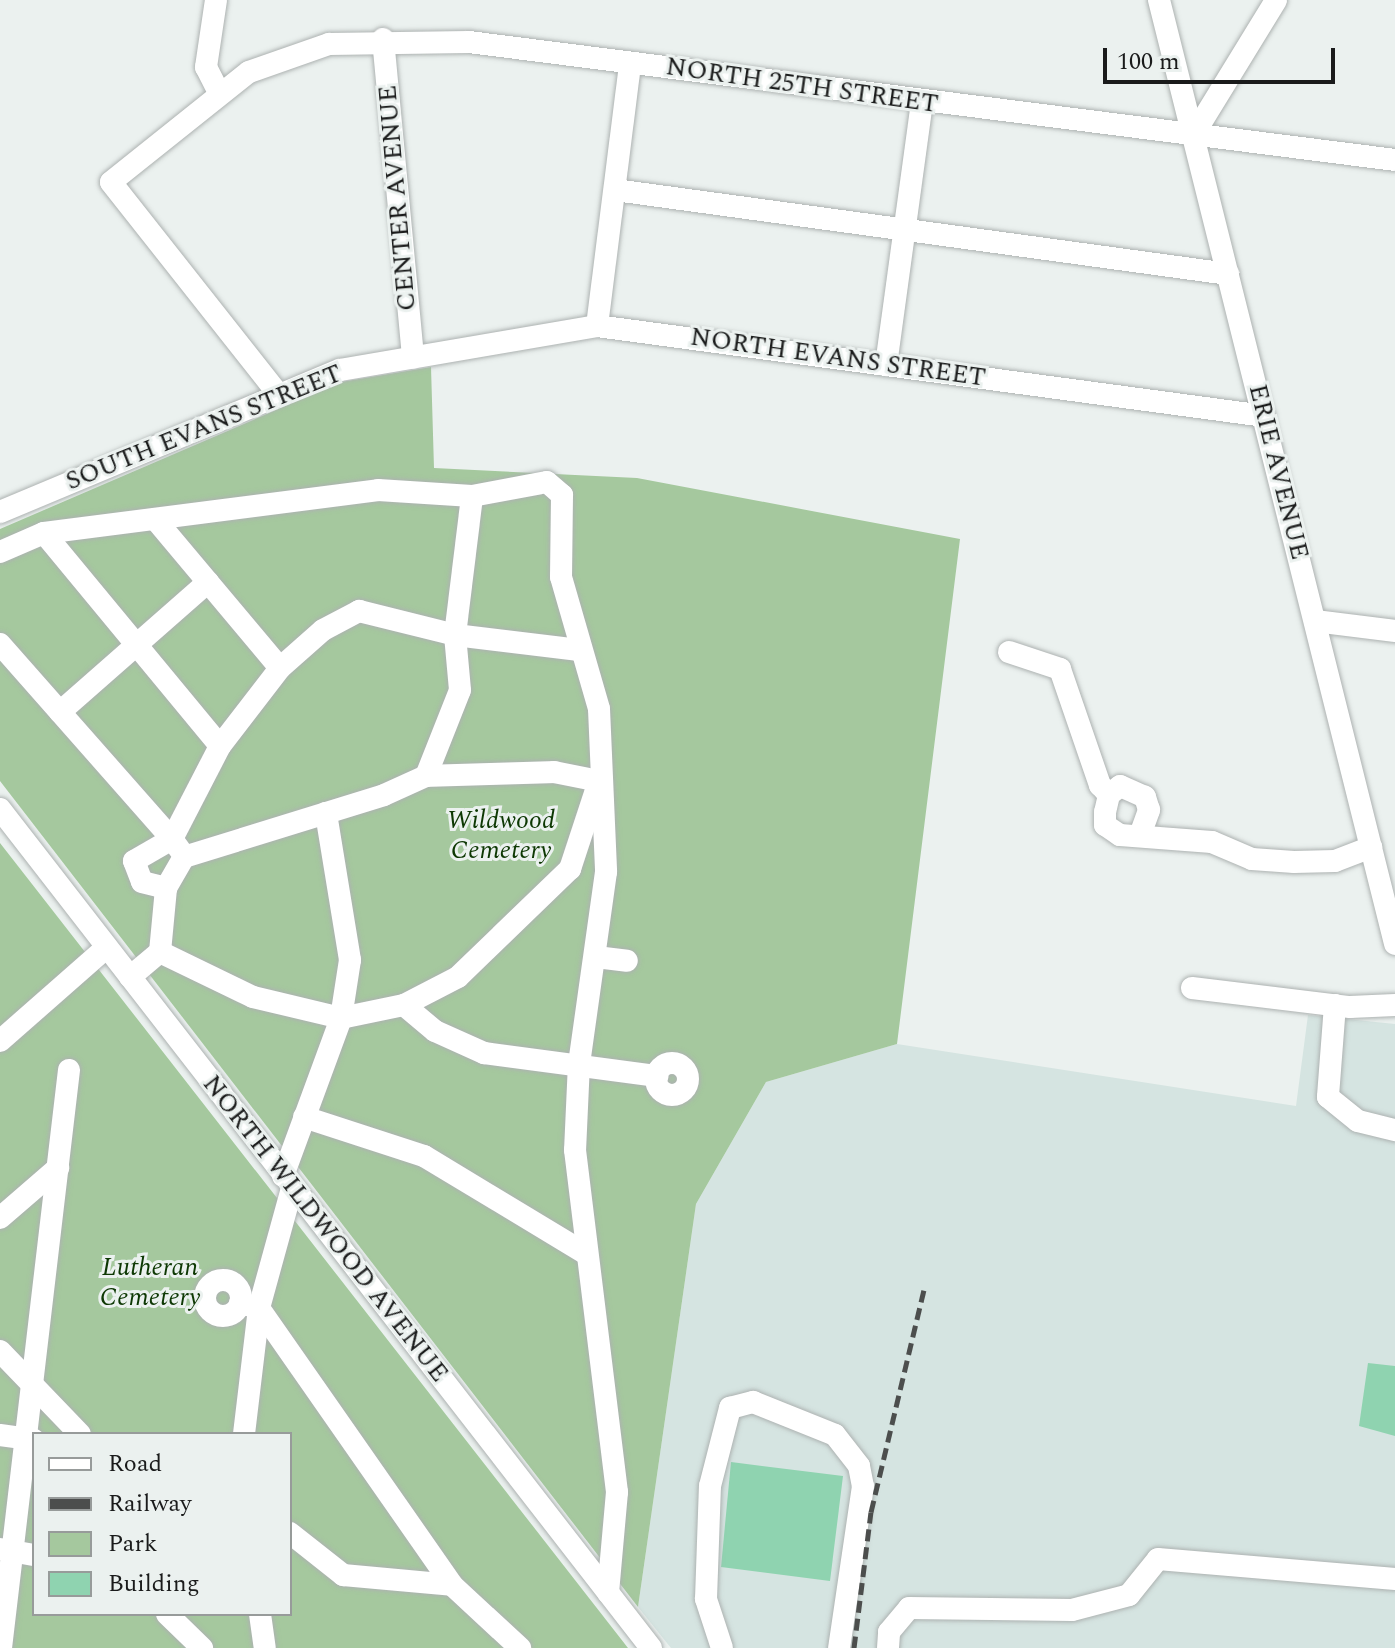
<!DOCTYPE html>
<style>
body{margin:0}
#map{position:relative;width:1395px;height:1648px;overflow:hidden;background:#ebf1ef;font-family:Spectral,serif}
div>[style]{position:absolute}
.built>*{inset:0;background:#d5e4e1}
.green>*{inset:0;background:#a5c89e}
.building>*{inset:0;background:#8fd3b0}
.roads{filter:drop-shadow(0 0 2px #adb2b1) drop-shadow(0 0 2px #adb2b1)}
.minor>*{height:22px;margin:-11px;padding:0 11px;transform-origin:11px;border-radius:11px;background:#fff}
.minor>.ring{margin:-11px;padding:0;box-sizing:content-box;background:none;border:22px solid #fff;border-radius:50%}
.rail>*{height:5px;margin-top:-2.5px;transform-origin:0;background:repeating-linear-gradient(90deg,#4c4e4d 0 12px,transparent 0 18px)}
span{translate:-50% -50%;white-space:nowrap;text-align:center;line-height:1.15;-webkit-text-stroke:6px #ebf1ef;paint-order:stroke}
.street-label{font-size:26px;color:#1a1b1b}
.park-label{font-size:26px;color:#0d3803;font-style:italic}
.legend{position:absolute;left:32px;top:1432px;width:260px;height:184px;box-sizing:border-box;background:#ebf1ef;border:2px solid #979b9a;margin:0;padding:10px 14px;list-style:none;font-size:24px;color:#1a1b1b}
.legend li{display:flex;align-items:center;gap:16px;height:40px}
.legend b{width:40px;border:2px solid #979b9a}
.scale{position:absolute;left:1103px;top:48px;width:232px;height:36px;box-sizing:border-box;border:4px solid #1a1b1b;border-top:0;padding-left:10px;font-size:24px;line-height:28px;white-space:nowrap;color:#1a1b1b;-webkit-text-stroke:6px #ebf1ef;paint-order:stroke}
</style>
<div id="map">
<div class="built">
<div style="clip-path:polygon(1308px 1015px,1395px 1024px,1395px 1648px,671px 1648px,638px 1607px,696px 1204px,766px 1082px,897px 1044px,1296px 1106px)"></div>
</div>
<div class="green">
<div style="clip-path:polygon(431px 367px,434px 468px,637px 478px,960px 539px,897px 1044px,766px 1082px,696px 1204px,638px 1607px,0 781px,0 529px,341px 382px)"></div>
<div style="clip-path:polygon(evenodd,0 843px,628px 1648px,0 1648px,0 843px,34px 1434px,290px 1434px,290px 1614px,34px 1614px,34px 1434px)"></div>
</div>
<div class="building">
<div style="clip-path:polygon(1368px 1363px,1395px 1366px,1395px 1436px,1359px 1426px)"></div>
<div style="clip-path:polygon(731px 1462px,843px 1476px,830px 1581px,721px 1567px)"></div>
</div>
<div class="roads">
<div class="minor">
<div style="left:216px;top:0;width:68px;rotate:98.5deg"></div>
<div style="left:206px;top:67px;width:28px;rotate:63deg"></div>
<div style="left:1159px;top:0;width:973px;rotate:75.96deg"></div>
<div style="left:383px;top:39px;width:320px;rotate:84.6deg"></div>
<div style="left:1194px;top:134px;width:157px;rotate:-58.5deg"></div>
<div style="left:615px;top:190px;width:619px;rotate:7.8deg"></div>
<div style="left:597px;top:326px;width:265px;rotate:-82.8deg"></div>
<div style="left:886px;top:365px;width:265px;rotate:-82.2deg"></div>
<div style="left:279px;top:395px;width:271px;rotate:-128.3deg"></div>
<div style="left:111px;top:182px;width:176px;rotate:-38.6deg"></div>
<div style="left:249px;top:72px;width:85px;rotate:-19.3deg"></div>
<div style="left:329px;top:44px;width:140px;rotate:-0.8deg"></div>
<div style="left:469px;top:42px;width:933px;rotate:7.26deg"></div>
<div style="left:0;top:512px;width:368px;rotate:-22.7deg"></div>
<div style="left:340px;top:370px;width:261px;rotate:-9.7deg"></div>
<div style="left:597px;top:326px;width:673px;rotate:7.68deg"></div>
<div style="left:155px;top:519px;width:194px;rotate:50deg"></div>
<div style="left:44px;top:533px;width:276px;rotate:50.4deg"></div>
<div style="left:0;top:552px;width:48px;rotate:-23.4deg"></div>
<div style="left:44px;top:533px;width:337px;rotate:-7.3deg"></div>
<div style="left:378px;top:490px;width:94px;rotate:3.7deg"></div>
<div style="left:472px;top:496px;width:76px;rotate:-10.6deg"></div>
<div style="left:547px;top:482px;width:20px;rotate:41deg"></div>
<div style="left:562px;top:495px;width:82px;rotate:90.7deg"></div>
<div style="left:561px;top:577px;width:137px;rotate:73.9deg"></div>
<div style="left:599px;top:709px;width:163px;rotate:87.5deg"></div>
<div style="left:606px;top:872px;width:193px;rotate:98deg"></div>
<div style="left:579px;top:1063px;width:87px;rotate:92.6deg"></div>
<div style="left:575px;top:1150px;width:345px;rotate:83deg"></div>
<div style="left:617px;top:1492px;width:101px;rotate:95.1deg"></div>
<div style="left:1315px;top:621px;width:81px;rotate:7.1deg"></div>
<div style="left:0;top:644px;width:260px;rotate:48.6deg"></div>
<div style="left:172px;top:839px;width:44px;rotate:149.9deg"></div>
<div style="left:134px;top:861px;width:22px;rotate:69deg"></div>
<div style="left:142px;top:882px;width:25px;rotate:14deg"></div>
<div style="left:166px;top:888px;width:36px;rotate:-60deg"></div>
<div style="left:184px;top:857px;width:209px;rotate:-17.2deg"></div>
<div style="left:384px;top:795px;width:46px;rotate:-24.3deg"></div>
<div style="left:426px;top:776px;width:92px;rotate:-68.4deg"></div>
<div style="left:460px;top:690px;width:55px;rotate:-95.2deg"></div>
<div style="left:455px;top:635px;width:140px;rotate:-83deg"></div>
<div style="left:1009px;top:652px;width:54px;rotate:18.4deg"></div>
<div style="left:1060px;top:669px;width:123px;rotate:71deg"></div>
<div style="left:1100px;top:785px;width:13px;rotate:48deg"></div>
<div style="left:60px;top:712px;width:197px;rotate:-41.3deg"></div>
<div style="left:0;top:809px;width:1062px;rotate:52.19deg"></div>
<div style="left:1140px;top:835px;width:27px;rotate:-70deg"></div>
<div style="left:1149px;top:810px;width:14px;rotate:-107deg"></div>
<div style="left:1145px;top:797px;width:27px;rotate:-156deg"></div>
<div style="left:1120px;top:786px;width:14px;rotate:141deg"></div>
<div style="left:1109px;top:795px;width:17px;rotate:103deg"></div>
<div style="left:1105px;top:812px;width:13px;rotate:90deg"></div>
<div style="left:1105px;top:825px;width:18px;rotate:34deg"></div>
<div style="left:1120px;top:835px;width:92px;rotate:4.4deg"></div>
<div style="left:1212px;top:842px;width:43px;rotate:23deg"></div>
<div style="left:1252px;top:859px;width:42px;rotate:4.1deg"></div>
<div style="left:1294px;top:862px;width:41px;rotate:-1.4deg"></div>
<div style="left:1335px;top:861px;width:39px;rotate:-21deg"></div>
<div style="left:180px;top:850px;width:14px;rotate:-126deg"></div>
<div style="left:172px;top:839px;width:105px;rotate:-62.7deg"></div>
<div style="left:220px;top:746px;width:98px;rotate:-52.4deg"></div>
<div style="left:280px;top:668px;width:57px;rotate:-41.5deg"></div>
<div style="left:323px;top:630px;width:41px;rotate:-27.8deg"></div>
<div style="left:359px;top:611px;width:99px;rotate:14deg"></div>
<div style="left:455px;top:635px;width:125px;rotate:6.9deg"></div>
<div style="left:160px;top:952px;width:64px;rotate:-84.6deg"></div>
<div style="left:596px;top:957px;width:31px;rotate:7deg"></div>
<div style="left:130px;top:977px;width:39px;rotate:-40deg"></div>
<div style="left:160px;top:952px;width:103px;rotate:25.8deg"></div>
<div style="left:253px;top:997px;width:90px;rotate:13.4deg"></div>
<div style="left:341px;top:1018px;width:64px;rotate:-11.7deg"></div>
<div style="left:404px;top:1005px;width:61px;rotate:-27.4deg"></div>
<div style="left:458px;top:977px;width:156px;rotate:-44deg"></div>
<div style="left:570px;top:869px;width:93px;rotate:-71.8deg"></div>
<div style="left:599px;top:781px;width:46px;rotate:-168.7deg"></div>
<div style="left:554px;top:772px;width:128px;rotate:178.2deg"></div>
<div style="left:1192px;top:988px;width:159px;rotate:6.9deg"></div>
<div style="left:1350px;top:1007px;width:45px;rotate:-2.5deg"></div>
<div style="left:404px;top:1005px;width:40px;rotate:40deg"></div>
<div style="left:435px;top:1031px;width:54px;rotate:24.2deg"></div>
<div style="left:484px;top:1053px;width:175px;rotate:7.6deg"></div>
<div style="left:1335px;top:1005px;width:92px;rotate:94.4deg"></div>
<div style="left:1328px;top:1097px;width:38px;rotate:39deg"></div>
<div style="left:1358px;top:1121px;width:38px;rotate:14deg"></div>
<div style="left:0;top:1041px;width:142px;rotate:-41.3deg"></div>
<div class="ring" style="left:656px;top:1063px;width:10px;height:10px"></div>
<div style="left:304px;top:1117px;width:126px;rotate:18deg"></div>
<div style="left:424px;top:1156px;width:186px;rotate:31.1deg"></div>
<div style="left:283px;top:1176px;width:168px;rotate:-69.8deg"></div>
<div style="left:341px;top:1018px;width:59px;rotate:-81.2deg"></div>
<div style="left:350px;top:960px;width:149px;rotate:-99.3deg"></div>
<div style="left:0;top:1218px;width:77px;rotate:-40.8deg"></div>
<div class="ring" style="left:205px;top:1280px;width:14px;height:14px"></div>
<div style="left:240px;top:1303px;width:20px;rotate:15deg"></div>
<div style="left:259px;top:1308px;width:338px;rotate:55.1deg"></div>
<div style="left:452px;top:1585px;width:93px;rotate:42.8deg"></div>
<div style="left:0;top:1351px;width:115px;rotate:46.1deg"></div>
<div style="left:244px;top:1434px;width:127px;rotate:-83.2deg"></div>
<div style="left:259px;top:1308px;width:124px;rotate:-74.6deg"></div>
<div style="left:0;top:1435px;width:34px;rotate:8deg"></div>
<div style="left:290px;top:1533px;width:68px;rotate:38.4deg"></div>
<div style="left:343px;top:1575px;width:109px;rotate:5.2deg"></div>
<div style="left:0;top:1549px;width:35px;rotate:10deg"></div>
<div style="left:167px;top:1614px;width:49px;rotate:44.2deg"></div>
<div style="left:260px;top:1614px;width:34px;rotate:82deg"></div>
<div style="left:1px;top:1648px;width:582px;rotate:-83.29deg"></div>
<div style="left:722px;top:1648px;width:52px;rotate:-108.1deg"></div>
<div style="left:706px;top:1599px;width:113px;rotate:-88deg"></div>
<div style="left:710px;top:1486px;width:81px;rotate:-75.6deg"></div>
<div style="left:730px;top:1408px;width:24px;rotate:-15deg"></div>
<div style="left:753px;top:1402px;width:88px;rotate:21.9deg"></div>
<div style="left:835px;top:1435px;width:39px;rotate:52deg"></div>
<div style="left:859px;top:1466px;width:20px;rotate:79deg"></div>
<div style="left:863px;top:1486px;width:164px;rotate:98.4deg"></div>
<div style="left:888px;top:1648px;width:16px;rotate:-86deg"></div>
<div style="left:889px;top:1632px;width:31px;rotate:-50deg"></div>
<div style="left:909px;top:1608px;width:163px;rotate:0.7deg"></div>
<div style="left:1072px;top:1610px;width:59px;rotate:-14.7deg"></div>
<div style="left:1129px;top:1595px;width:46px;rotate:-51.1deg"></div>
<div style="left:1158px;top:1559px;width:238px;rotate:4.8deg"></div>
</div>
</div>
<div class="rail">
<div style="left:854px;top:1648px;width:137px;rotate:-82.9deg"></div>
<div style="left:871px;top:1512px;width:232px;rotate:-76.6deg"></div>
</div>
<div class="street-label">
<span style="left:802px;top:86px;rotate:8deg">NORTH 25TH STREET</span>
<span style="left:398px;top:198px;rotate:-95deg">CENTER AVENUE</span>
<span style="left:838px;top:358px;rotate:8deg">NORTH EVANS STREET</span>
<span style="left:204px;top:428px;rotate:-22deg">SOUTH EVANS STREET</span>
<span style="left:1278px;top:472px;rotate:76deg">ERIE AVENUE</span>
<span style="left:325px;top:1229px;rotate:52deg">NORTH WILDWOOD AVENUE</span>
</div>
<div class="park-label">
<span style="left:501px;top:836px">Wildwood<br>Cemetery</span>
<span style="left:150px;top:1283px">Lutheran<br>Cemetery</span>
</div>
<ul class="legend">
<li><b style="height:10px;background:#fff"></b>Road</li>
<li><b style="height:10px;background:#4c4e4d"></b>Railway</li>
<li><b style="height:22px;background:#a5c89e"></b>Park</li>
<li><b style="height:22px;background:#8fd3b0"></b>Building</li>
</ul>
<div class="scale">100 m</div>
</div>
